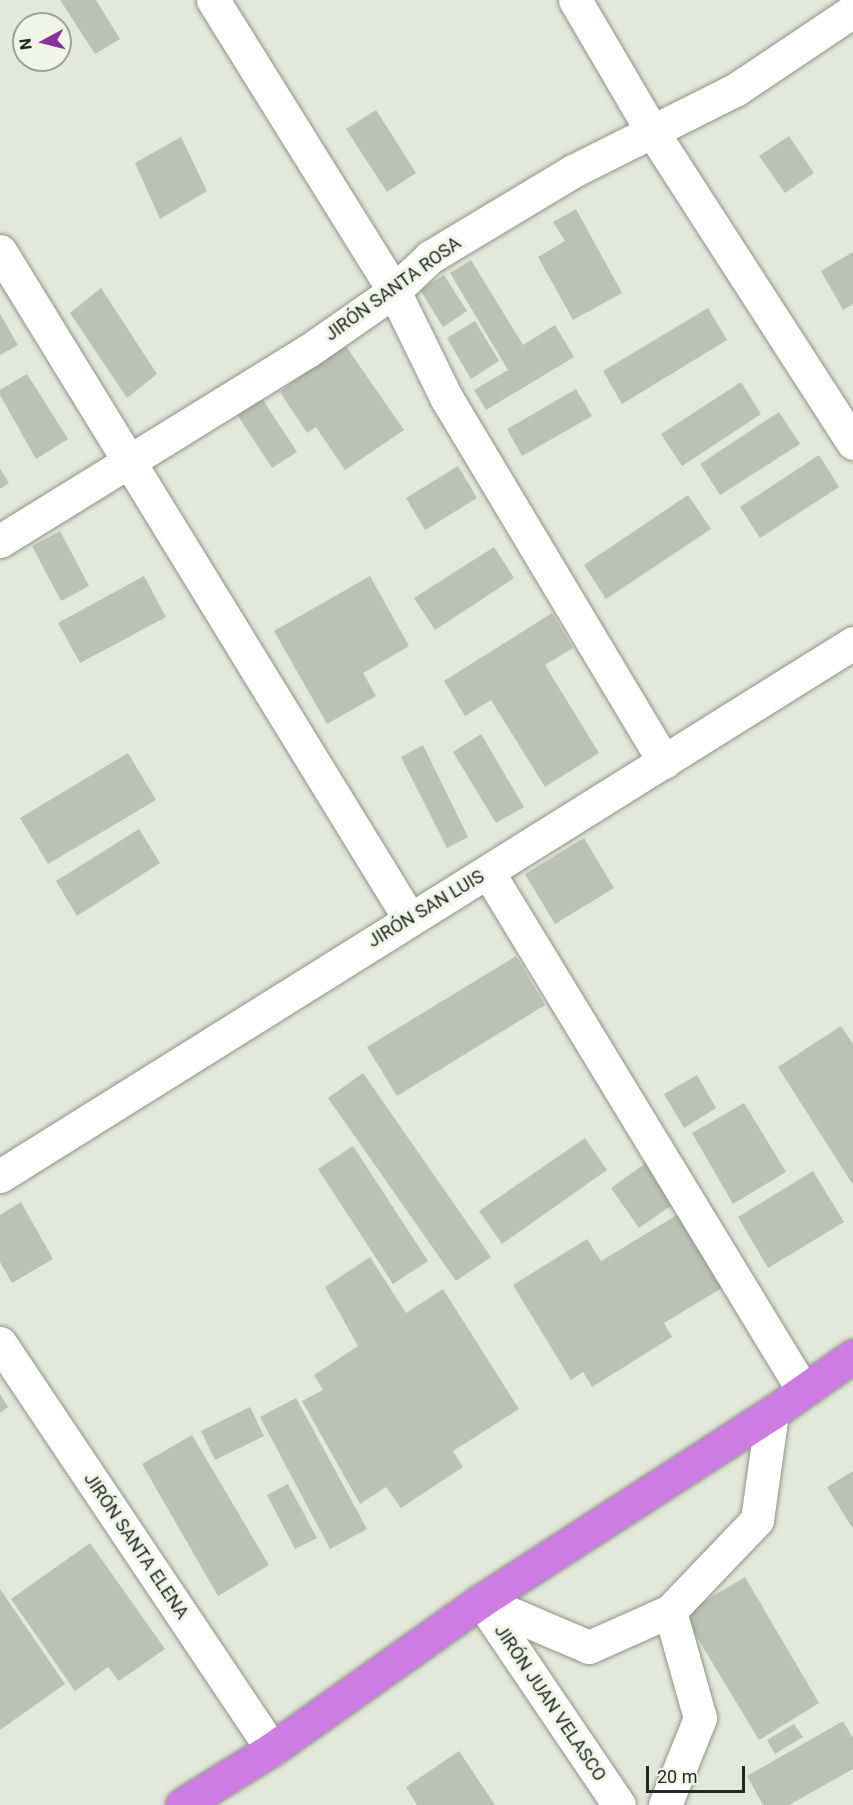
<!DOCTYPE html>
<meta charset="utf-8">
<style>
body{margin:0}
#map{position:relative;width:853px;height:1805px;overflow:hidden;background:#e3e8da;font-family:Roboto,sans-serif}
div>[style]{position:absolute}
.building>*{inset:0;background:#bbc1b3}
.roads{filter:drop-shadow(0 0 2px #8f9487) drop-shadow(0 0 2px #8f9487)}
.minor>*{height:33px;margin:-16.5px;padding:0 16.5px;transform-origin:16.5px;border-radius:16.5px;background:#fff}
.highway>*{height:33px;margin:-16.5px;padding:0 16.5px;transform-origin:16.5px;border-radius:16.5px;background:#cd7ce4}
span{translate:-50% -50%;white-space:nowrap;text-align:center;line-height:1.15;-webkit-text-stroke:6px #f0f5e7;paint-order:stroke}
.street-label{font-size:18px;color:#262823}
.north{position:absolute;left:12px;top:12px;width:60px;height:60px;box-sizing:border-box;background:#f0f5e7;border:2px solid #9fa399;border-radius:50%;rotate:263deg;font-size:16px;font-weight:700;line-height:24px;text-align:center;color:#262823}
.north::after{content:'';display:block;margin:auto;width:21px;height:27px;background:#89329f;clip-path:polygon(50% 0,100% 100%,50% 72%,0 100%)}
.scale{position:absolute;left:646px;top:1766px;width:99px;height:27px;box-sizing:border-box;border:3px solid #262823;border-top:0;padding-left:8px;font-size:18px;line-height:21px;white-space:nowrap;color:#262823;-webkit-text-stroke:4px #f0f5e7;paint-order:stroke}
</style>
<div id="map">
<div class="building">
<div style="clip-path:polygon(60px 0,96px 0,120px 39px,95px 54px)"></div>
<div style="clip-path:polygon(376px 110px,416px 173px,387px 192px,346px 129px)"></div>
<div style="clip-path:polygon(789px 136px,814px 173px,785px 193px,759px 156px)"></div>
<div style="clip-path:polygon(181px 137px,207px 191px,160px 219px,135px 163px)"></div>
<div style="clip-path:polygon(576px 209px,622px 293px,573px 320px,538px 257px,565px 241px,553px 222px)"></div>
<div style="clip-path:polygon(853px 252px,853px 304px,843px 310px,821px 271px)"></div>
<div style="clip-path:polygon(471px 260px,523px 345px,555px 325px,574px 357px,486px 410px,474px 390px,508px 370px,450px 273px)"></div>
<div style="clip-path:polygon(444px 275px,467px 311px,443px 327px,420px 290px)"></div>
<div style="clip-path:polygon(101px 288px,157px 374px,127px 398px,70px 313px)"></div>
<div style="clip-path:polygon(708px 308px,727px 340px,622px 404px,603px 371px)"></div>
<div style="clip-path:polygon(0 314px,18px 345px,0 355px)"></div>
<div style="clip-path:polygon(475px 321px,499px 361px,471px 379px,447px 338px)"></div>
<div style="clip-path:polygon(343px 342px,404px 430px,345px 470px,316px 427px,307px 433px,280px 392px)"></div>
<div style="clip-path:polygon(27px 374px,68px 439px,36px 459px,0 395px,0 390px)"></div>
<div style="clip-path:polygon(741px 382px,761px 414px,682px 466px,661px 434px)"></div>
<div style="clip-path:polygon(576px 389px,592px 416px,522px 456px,507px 429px)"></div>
<div style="clip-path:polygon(261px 397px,297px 452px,272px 468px,236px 413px)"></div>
<div style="clip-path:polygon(779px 412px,800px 444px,720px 495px,700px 464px)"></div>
<div style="clip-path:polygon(819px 455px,839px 487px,760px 538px,740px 507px)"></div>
<div style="clip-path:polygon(458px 466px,477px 498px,425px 530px,406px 498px)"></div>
<div style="clip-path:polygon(0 468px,9px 483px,0 489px)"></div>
<div style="clip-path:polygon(688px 495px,711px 529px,606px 599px,584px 565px)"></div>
<div style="clip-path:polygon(60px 531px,89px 586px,61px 601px,32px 546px)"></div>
<div style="clip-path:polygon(494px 547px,514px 578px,435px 630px,414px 598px)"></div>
<div style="clip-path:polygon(144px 576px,166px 617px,80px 663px,58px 623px)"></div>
<div style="clip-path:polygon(370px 576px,409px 646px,363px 673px,376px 696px,327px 724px,274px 631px)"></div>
<div style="clip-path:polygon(552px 613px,573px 648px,545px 665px,599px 753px,545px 787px,491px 700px,465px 716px,444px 681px)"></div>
<div style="clip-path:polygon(481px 734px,524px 807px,496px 823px,453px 752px)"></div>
<div style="clip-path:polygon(423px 745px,468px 837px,447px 848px,401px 757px)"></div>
<div style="clip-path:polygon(128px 753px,156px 800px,48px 864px,20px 818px)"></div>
<div style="clip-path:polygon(139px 829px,160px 863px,77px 916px,56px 881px)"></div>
<div style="clip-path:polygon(584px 838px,614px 888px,555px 924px,525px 874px)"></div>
<div style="clip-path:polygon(516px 956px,545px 1005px,397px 1096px,367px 1047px)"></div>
<div style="clip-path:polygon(841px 1026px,853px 1044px,853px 1185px,778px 1067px)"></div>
<div style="clip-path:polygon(363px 1073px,491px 1257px,456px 1281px,328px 1098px)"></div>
<div style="clip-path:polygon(697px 1075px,716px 1108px,684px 1128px,664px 1094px)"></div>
<div style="clip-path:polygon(744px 1103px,786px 1172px,733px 1204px,692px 1133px)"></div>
<div style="clip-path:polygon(585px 1138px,607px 1170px,502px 1244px,479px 1211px)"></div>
<div style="clip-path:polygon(353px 1146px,428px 1261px,393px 1284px,318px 1169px)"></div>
<div style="clip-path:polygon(646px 1163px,675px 1203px,639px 1228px,611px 1188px)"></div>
<div style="clip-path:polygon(813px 1171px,844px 1222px,768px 1268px,738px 1217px)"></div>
<div style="clip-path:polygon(21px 1202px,53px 1259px,12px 1283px,0 1262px,0 1215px)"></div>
<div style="clip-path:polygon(677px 1215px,722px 1288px,664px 1323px,672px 1337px,592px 1387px,583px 1372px,571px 1380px,513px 1285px,587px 1239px,601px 1261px)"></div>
<div style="clip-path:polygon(370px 1257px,406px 1313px,443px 1289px,519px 1409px,453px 1451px,463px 1467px,401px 1508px,386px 1487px,360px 1504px,302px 1401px,323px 1390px,314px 1375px,358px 1346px,325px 1287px)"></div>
<div style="clip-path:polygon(0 1394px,8px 1407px,0 1413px)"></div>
<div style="clip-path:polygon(296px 1398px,367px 1529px,330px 1549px,260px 1417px)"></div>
<div style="clip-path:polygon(250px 1407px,264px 1436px,215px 1460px,201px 1431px)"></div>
<div style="clip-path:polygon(192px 1435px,269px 1565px,218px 1596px,142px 1464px)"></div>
<div style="clip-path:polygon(853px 1471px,853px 1529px,827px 1487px)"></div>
<div style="clip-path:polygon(288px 1484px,317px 1538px,295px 1549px,267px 1495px)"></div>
<div style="clip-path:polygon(90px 1543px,165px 1649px,119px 1681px,108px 1667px,75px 1691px,11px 1599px)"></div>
<div style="clip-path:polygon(745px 1577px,819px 1703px,759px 1740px,683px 1614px)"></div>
<div style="clip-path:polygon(0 1589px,65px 1684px,0 1730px)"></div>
<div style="clip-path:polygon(843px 1721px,853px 1738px,853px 1769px,789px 1805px,763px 1805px,747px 1776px)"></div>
<div style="clip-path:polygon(794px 1724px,803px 1737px,775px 1754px,767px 1740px)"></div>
<div style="clip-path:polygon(459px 1751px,495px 1805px,417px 1805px,406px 1787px)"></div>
</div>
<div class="roads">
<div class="minor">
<div style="left:213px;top:0;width:343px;rotate:58.1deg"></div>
<div style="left:394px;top:291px;width:120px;rotate:63.9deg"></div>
<div style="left:447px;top:399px;width:423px;rotate:59.1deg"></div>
<div style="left:575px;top:0;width:152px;rotate:59.6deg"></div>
<div style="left:652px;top:131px;width:371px;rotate:57.2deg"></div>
<div style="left:0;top:251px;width:782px;rotate:58.48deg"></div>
<div style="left:0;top:541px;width:362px;rotate:-31.7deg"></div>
<div style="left:308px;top:351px;width:105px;rotate:-34.9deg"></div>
<div style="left:394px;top:291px;width:50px;rotate:-43.4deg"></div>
<div style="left:430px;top:257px;width:167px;rotate:-31deg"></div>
<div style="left:573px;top:171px;width:181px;rotate:-26.6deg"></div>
<div style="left:735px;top:90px;width:142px;rotate:-33.8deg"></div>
<div style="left:488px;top:872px;width:606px;rotate:58.7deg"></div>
<div style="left:0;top:1176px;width:1006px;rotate:-32deg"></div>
<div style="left:0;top:1343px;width:489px;rotate:56.2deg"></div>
<div style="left:481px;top:1601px;width:246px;rotate:55.9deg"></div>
<div style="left:481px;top:1601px;width:117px;rotate:23.1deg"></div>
<div style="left:589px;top:1647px;width:89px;rotate:-24deg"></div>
<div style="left:665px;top:1805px;width:94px;rotate:-68.1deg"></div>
<div style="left:700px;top:1718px;width:111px;rotate:-105.7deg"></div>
<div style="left:670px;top:1611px;width:126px;rotate:-46.3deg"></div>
<div style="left:757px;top:1520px;width:108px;rotate:-82deg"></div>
</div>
<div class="highway">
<div style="left:182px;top:1805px;width:106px;rotate:-31.9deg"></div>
<div style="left:272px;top:1749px;width:256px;rotate:-35.3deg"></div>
<div style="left:481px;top:1601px;width:346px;rotate:-32.9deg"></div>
<div style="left:772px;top:1413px;width:99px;rotate:-35.1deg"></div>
</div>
</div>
<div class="street-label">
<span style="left:393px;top:289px;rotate:-36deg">JIRÓN SANTA ROSA</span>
<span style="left:426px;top:909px;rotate:-31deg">JIRÓN SAN LUIS</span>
<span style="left:136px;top:1546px;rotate:56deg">JIRÓN SANTA ELENA</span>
<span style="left:550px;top:1703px;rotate:56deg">JIRÓN JUAN VELASCO</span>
</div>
<div class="north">N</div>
<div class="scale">20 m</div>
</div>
